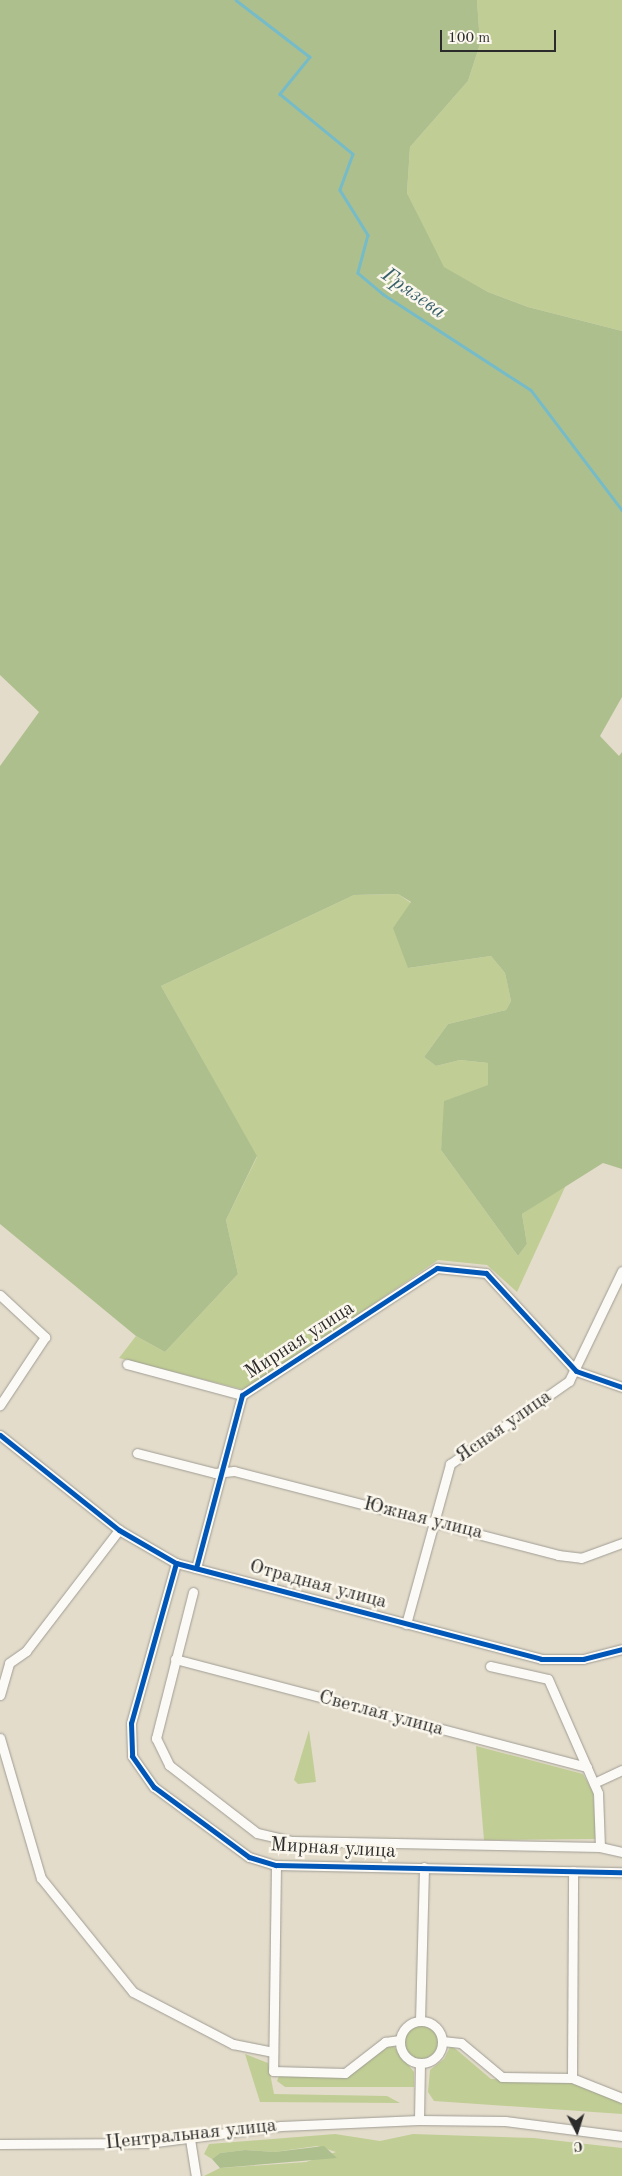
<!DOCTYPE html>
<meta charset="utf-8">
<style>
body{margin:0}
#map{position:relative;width:622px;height:2176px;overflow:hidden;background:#e3dccb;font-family:"Old Standard TT",serif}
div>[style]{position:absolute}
.green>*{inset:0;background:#c0ce95}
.round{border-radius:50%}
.forest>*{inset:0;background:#aebf8e}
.stream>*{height:2.5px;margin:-1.25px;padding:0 1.25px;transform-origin:1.25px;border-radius:1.25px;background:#76bbc8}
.roads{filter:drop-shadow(0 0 1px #a09d93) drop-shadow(0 0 1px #a09d93)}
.minor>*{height:9px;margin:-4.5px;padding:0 4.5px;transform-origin:4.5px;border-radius:4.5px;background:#fbfaf7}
.minor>.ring{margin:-4.5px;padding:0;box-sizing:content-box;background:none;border:9px solid #fbfaf7;border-radius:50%}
.cycleway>*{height:5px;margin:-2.5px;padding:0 2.5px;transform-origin:2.5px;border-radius:2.5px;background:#0057b8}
span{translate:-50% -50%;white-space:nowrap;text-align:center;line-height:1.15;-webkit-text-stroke:5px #fbf7ec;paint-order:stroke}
.street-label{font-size:20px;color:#2b2b2b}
.water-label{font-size:21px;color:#365f69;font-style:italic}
.north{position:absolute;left:552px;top:2106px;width:50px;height:50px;-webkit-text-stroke:4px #fbf7ec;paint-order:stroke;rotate:175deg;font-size:14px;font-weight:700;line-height:20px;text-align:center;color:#2b2b2b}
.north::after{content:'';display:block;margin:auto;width:18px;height:22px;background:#2b2b2b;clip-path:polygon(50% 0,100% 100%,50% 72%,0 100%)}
.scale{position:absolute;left:440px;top:30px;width:116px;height:22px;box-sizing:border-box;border:2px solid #2b2b2b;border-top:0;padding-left:6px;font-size:15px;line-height:18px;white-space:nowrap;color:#2b2b2b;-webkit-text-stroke:4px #fbf7ec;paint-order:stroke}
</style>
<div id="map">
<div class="green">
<div style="clip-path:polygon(477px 0,622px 0,622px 331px,528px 307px,488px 292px,443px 267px,407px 193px,410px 147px,468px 81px,480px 44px)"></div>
<div style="clip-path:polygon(398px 894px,411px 903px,408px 968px,491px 956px,505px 973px,511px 1001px,506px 1010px,448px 1024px,424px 1057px,436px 1066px,460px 1060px,488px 1063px,489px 1085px,445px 1101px,441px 1150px,518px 1256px,527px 1244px,522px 1214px,566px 1185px,517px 1292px,487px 1265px,438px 1260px,250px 1388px,241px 1389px,119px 1358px,136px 1336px,165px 1352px,238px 1274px,226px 1220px,257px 1157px,161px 986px,354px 895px)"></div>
<div style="clip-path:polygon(309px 1730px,316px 1782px,298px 1784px,294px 1780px)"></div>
<div style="clip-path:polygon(476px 1746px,583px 1774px,593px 1792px,596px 1839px,484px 1840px)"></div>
<div class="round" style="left:404px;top:2025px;width:34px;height:34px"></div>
<div style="clip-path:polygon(392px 2044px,414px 2072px,414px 2087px,285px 2087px,277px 2081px,279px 2076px,344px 2078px)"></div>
<div style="clip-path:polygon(451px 2045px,491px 2079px,575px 2082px,622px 2103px,622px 2114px,434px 2101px,428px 2092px,430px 2070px,444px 2059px)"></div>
<div style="clip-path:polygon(245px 2054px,268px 2063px,274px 2094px,387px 2096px,400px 2103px,260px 2102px)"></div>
<div style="clip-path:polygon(335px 2134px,380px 2141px,413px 2134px,534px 2138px,622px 2148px,622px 2176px,204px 2176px,220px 2168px,306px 2162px,336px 2152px,317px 2146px,274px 2152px,245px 2150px,220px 2153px,212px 2159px,204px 2154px,209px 2144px)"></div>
</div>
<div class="forest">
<div style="clip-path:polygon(0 0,477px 0,480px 44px,468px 81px,410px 147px,407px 193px,444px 267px,488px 292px,528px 307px,622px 331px,622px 697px,600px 736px,619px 756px,622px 752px,622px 1169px,603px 1163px,522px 1214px,527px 1244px,518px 1256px,441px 1150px,444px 1101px,488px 1085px,488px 1063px,460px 1060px,436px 1066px,424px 1057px,448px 1024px,506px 1010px,511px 1001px,505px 973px,491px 956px,408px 968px,393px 928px,411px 902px,398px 894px,354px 895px,161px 986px,257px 1156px,226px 1220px,238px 1274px,165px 1352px,136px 1336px,0 1224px,0 766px,39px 712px,0 675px)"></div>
<div style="clip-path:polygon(324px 2146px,337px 2158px,220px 2168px,212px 2159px,220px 2153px,245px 2150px,274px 2152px)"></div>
</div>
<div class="stream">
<div style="left:236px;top:0;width:93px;rotate:37.6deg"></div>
<div style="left:310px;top:57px;width:48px;rotate:129deg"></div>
<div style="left:280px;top:94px;width:94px;rotate:39.4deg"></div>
<div style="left:353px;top:154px;width:38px;rotate:110deg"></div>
<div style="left:340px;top:190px;width:53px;rotate:58.1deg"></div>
<div style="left:368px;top:235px;width:39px;rotate:105deg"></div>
<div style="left:358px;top:273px;width:33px;rotate:40deg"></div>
<div style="left:383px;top:294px;width:176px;rotate:33deg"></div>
<div style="left:531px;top:390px;width:151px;rotate:52.8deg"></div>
</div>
<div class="roads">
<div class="minor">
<div style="left:0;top:1295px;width:62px;rotate:43deg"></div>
<div style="left:45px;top:1337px;width:82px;rotate:123.5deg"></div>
<div style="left:127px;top:1364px;width:119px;rotate:15.1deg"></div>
<div style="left:0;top:1435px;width:152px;rotate:38.6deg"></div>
<div style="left:119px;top:1530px;width:66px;rotate:30.1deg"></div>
<div style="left:176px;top:1563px;width:377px;rotate:14.7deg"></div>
<div style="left:541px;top:1659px;width:42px"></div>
<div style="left:583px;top:1659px;width:40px;rotate:-14.4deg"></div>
<div style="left:137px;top:1453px;width:81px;rotate:14.4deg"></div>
<div style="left:215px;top:1473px;width:19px;rotate:-6deg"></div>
<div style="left:234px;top:1471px;width:335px;rotate:14.5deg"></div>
<div style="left:558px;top:1555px;width:23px;rotate:7deg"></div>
<div style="left:581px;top:1558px;width:44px;rotate:-20.1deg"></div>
<div style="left:176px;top:1563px;width:166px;rotate:105.7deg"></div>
<div style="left:131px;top:1723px;width:33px;rotate:88deg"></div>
<div style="left:132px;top:1756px;width:38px;rotate:55deg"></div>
<div style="left:154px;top:1787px;width:118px;rotate:36.4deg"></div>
<div style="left:249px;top:1857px;width:28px;rotate:17deg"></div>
<div style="left:276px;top:1865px;width:346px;rotate:1.2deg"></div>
<div style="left:196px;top:1568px;width:179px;rotate:-75.1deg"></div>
<div style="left:242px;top:1395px;width:233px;rotate:-33.1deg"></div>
<div style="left:437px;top:1268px;width:49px;rotate:5.8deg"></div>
<div style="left:486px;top:1273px;width:133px;rotate:47.4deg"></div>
<div style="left:576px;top:1371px;width:49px;rotate:19.2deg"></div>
<div style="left:193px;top:1592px;width:151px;rotate:104.2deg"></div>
<div style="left:156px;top:1738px;width:30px;rotate:64deg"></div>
<div style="left:169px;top:1765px;width:111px;rotate:37.7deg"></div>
<div style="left:257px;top:1833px;width:37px;rotate:13deg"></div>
<div style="left:293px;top:1841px;width:307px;rotate:1.1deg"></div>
<div style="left:600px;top:1847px;width:23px;rotate:13deg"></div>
<div style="left:406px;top:1624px;width:166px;rotate:-74.6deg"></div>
<div style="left:450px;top:1464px;width:145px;rotate:-34.9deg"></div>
<div style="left:569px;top:1381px;width:122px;rotate:-64.3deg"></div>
<div style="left:175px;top:1659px;width:426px;rotate:14.7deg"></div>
<div style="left:490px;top:1666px;width:59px;rotate:12.6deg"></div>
<div style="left:548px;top:1679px;width:124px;rotate:66.3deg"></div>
<div style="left:598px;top:1793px;width:54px;rotate:87.9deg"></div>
<div style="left:0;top:1695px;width:33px;rotate:-74deg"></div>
<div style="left:9px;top:1663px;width:21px;rotate:-35deg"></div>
<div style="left:26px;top:1651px;width:153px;rotate:-52.5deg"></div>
<div style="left:0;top:1738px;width:146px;rotate:73.7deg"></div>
<div style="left:41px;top:1878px;width:146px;rotate:51.1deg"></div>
<div style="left:133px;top:1992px;width:113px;rotate:27.5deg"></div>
<div style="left:233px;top:2044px;width:41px;rotate:11.3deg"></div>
<div style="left:594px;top:1783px;width:31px;rotate:-25deg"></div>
<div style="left:276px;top:1865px;width:206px;rotate:90.8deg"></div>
<div style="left:273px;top:2071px;width:72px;rotate:1.6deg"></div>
<div style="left:345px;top:2073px;width:51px;rotate:-37.8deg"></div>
<div style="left:385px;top:2042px;width:15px;rotate:-8deg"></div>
<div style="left:420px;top:2021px;width:154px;rotate:-88.5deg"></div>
<div class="ring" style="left:400px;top:2021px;width:33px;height:33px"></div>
<div style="left:442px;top:2041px;width:19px;rotate:6deg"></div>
<div style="left:461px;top:2043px;width:53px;rotate:39.7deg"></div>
<div style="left:502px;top:2077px;width:70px;rotate:0.8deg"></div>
<div style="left:572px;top:2078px;width:207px;rotate:-89.7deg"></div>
<div style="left:572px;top:2078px;width:54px;rotate:21.8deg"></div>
<div style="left:419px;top:2120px;width:57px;rotate:-89deg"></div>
<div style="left:190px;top:2139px;width:37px;rotate:81deg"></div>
<div style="left:0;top:2144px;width:148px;rotate:-0.4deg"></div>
<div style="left:148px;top:2143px;width:134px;rotate:-7.3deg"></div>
<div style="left:281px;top:2126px;width:138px;rotate:-2.5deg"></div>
<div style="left:419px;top:2120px;width:86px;rotate:0.7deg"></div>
<div style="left:505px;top:2121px;width:118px;rotate:7.3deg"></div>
</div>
</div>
<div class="cycleway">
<div style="left:0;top:1435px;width:152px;rotate:38.6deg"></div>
<div style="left:119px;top:1530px;width:66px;rotate:30.1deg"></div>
<div style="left:176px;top:1563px;width:377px;rotate:14.7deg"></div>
<div style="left:541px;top:1659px;width:42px"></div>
<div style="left:583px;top:1659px;width:40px;rotate:-14.4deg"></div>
<div style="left:176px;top:1563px;width:166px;rotate:105.7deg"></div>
<div style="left:131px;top:1723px;width:33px;rotate:88deg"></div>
<div style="left:132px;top:1756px;width:38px;rotate:55deg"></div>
<div style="left:154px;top:1787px;width:118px;rotate:36.4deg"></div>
<div style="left:249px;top:1857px;width:28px;rotate:17deg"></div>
<div style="left:276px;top:1865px;width:346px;rotate:1.2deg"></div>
<div style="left:196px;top:1568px;width:179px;rotate:-75.1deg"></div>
<div style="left:242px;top:1395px;width:233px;rotate:-33.1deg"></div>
<div style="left:437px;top:1268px;width:49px;rotate:5.8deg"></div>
<div style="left:486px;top:1273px;width:133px;rotate:47.4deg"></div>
<div style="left:576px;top:1371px;width:49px;rotate:19.2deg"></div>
</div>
<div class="street-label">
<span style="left:300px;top:1341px;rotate:-33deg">Мирная улица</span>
<span style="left:504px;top:1427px;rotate:-35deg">Ясная улица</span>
<span style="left:423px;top:1519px;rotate:14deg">Южная улица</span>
<span style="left:318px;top:1585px;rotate:15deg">Отрадная улица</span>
<span style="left:381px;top:1714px;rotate:15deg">Светлая улица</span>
<span style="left:333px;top:1849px;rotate:3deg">Мирная улица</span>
<span style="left:191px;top:2135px;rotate:-6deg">Центральная улица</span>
</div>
<div class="water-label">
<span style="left:413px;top:294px;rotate:35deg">Грязева</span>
</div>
<div class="north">С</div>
<div class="scale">100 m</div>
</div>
